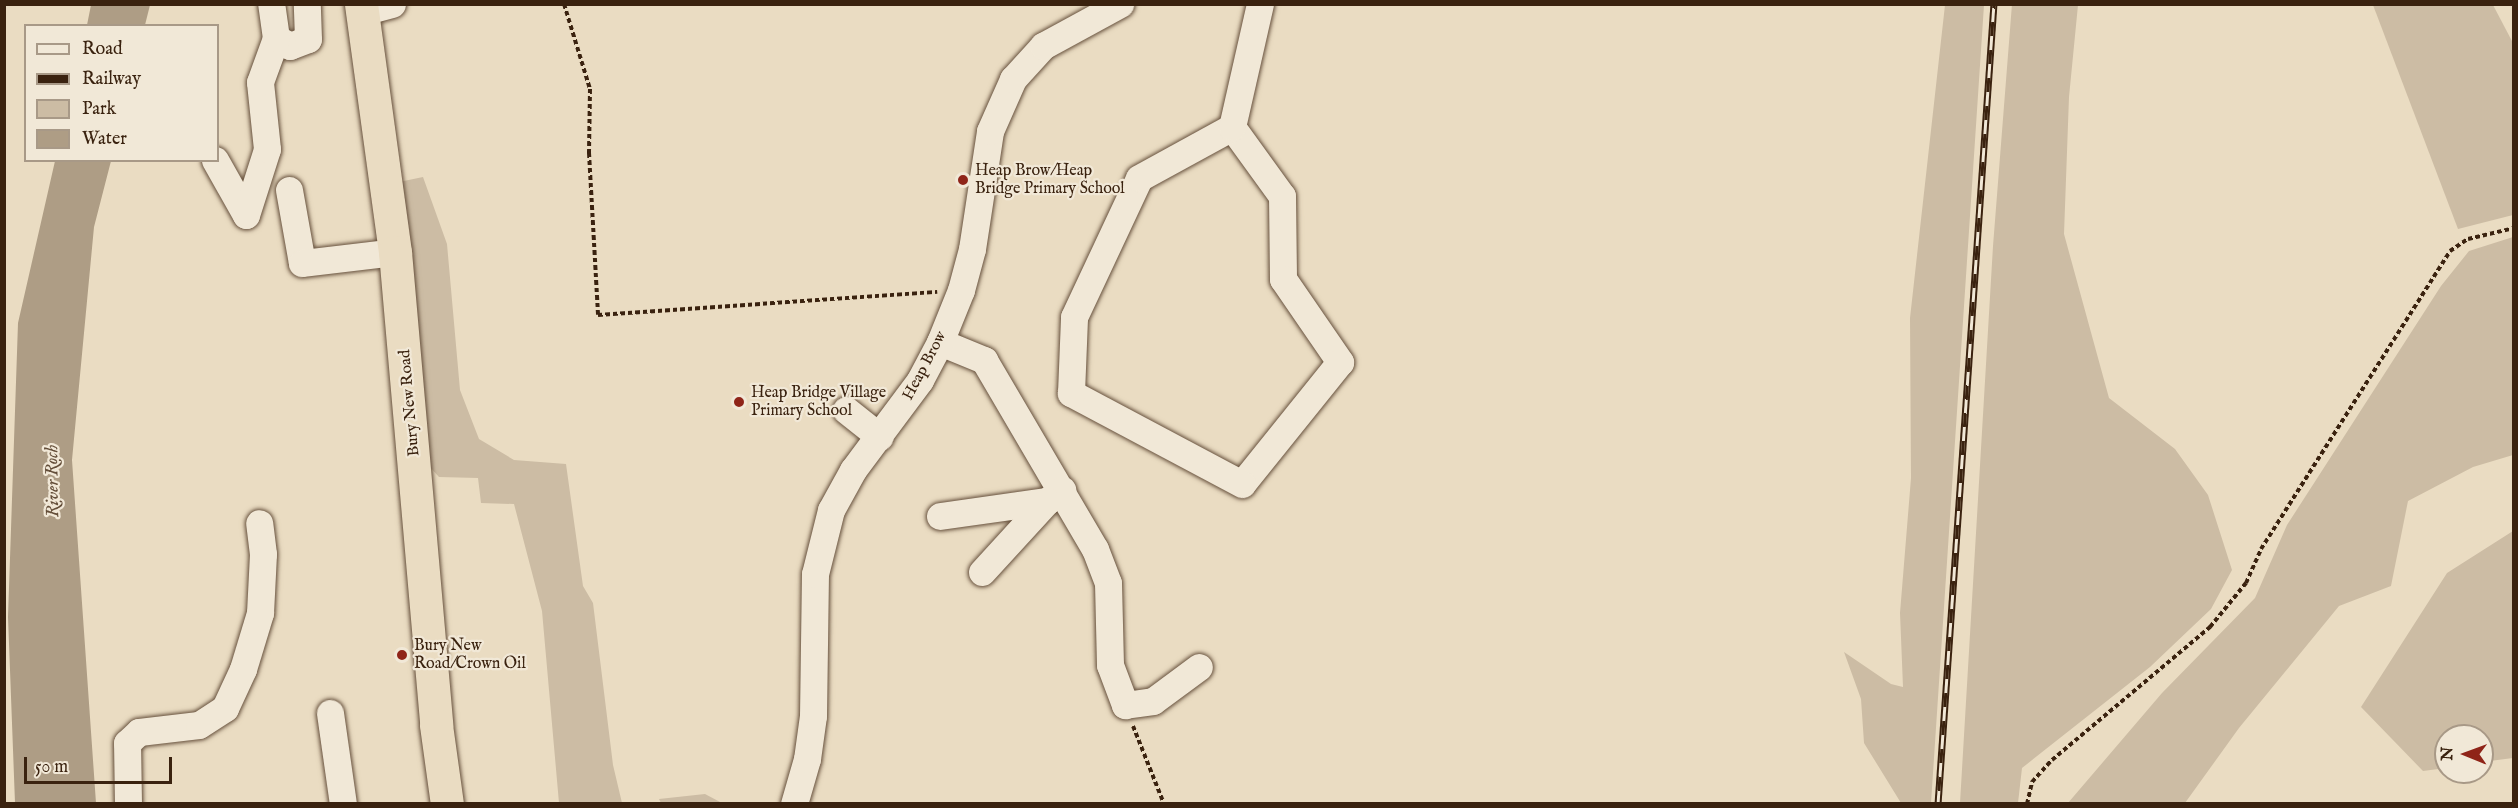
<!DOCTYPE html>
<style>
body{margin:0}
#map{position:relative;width:2518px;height:808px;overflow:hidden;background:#eadcc2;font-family:"IM FELL English",serif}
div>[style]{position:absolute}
.green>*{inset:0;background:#ccbca4}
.water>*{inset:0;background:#ae9d85}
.path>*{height:4px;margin-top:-2px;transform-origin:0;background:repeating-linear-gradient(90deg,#3a220f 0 4.5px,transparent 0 7.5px)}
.roads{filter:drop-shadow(0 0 2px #66503c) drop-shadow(0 0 2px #66503c)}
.minor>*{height:27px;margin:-13.5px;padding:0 13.5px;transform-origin:13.5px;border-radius:13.5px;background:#f1e8d7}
.highway>*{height:33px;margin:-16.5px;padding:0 16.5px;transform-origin:16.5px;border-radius:16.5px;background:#eadcc2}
.rail>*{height:7px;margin-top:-3.5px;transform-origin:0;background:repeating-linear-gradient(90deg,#f1e8d7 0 14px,#3a220f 0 28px);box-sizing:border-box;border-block:2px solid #3a220f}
.dots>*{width:16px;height:16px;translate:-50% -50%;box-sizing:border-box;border:3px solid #f1e8d7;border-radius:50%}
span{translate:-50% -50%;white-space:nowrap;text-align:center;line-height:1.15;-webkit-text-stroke:4.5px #f1e8d7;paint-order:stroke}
.poi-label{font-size:16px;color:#3a220f}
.left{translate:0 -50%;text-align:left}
.street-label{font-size:16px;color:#3a220f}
.water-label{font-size:18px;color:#634d38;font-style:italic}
.frame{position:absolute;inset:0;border:6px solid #3a220f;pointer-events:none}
.legend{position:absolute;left:24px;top:24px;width:195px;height:138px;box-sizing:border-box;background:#f1e8d7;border:2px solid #a89987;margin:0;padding:8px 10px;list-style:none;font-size:18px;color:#3a220f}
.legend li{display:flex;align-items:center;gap:12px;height:30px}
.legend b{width:30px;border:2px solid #a89987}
.north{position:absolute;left:2434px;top:724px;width:60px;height:60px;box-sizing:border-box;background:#f1e8d7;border:2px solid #a89987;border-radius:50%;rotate:271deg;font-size:16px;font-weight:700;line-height:24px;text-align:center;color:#3a220f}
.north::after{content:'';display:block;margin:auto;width:21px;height:27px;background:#8f2418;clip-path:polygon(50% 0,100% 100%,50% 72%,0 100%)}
.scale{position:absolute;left:24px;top:757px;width:148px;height:27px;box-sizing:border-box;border:3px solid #3a220f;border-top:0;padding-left:8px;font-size:18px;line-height:21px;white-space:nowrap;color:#3a220f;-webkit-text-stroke:4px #f1e8d7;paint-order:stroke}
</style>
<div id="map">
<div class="green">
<div style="clip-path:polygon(2012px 4px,2078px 5px,2069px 97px,2064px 234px,2109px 398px,2175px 449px,2208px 495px,2232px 570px,2211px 609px,2150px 667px,2022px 768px,2018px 803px,1960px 803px,1993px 246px)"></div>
<div style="clip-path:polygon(1945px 5px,1984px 5px,1931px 803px,1901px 803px,1864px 743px,1861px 699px,1844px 652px,1891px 684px,1903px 687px,1900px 613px,1911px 478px,1910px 318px)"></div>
<div style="clip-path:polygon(2373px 5px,2493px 5px,2513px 43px,2513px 215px,2458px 229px)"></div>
<div style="clip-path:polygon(423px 177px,447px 244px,460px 390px,479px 439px,514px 460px,566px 464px,583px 586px,593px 603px,613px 765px,622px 803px,559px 803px,542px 611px,514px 504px,481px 503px,478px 478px,439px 477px,430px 467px,399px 182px)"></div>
<div style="clip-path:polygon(2513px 237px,2513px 455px,2473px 467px,2408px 501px,2391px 586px,2339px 606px,2239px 728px,2185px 803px,2068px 803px,2162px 693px,2255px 598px,2287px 525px,2441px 286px,2469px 251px)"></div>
<div style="clip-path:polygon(2513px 531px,2513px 758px,2482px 762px,2482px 736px,2446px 736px,2446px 768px,2423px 771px,2361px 707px,2447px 573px)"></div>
<div style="clip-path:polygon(705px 794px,722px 803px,661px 803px,659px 799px)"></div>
</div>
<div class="water">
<div style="clip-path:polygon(91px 5px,91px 4px,150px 5px,145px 25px,87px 25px)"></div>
<div style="clip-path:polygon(55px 161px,111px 161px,94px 227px,72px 460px,96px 803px,15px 803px,8px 617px,18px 323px)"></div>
</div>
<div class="path">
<div style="left:564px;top:4px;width:89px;rotate:73deg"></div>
<div style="left:590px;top:89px;width:64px;rotate:90.9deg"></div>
<div style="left:589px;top:153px;width:162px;rotate:86.8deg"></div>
<div style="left:598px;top:315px;width:340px;rotate:-3.9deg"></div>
<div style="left:1133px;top:726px;width:84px;rotate:68.3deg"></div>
<div style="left:2027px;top:804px;width:23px;rotate:-77deg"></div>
<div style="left:2032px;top:782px;width:30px;rotate:-48deg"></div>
<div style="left:2052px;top:760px;width:207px;rotate:-40.1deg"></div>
<div style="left:2210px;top:627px;width:57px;rotate:-50.7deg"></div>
<div style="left:2246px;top:583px;width:37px;rotate:-66deg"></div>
<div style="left:2261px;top:549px;width:353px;rotate:-57.6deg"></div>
<div style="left:2450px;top:251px;width:22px;rotate:-34deg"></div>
<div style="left:2468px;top:239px;width:47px;rotate:-13.4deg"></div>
</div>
<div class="roads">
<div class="minor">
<div style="left:362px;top:12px;width:31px;rotate:-15deg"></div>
<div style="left:276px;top:38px;width:16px;rotate:30deg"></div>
<div style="left:290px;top:46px;width:19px;rotate:-21deg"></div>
<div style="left:308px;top:39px;width:35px;rotate:-92deg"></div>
<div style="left:1232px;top:127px;width:85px;rotate:54.1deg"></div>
<div style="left:1282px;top:196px;width:83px;rotate:89.3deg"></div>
<div style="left:1283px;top:279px;width:101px;rotate:55.5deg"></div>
<div style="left:1340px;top:362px;width:156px;rotate:128.8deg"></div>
<div style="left:1242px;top:484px;width:194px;rotate:-152deg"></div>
<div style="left:1071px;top:393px;width:76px;rotate:-87.7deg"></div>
<div style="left:1074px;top:317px;width:153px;rotate:-64.9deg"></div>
<div style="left:1139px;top:178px;width:106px;rotate:-28.7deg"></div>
<div style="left:1232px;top:127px;width:126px;rotate:-77.2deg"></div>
<div style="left:215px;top:160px;width:63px;rotate:60.6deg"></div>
<div style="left:246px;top:215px;width:69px;rotate:-72.3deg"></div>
<div style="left:267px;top:149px;width:67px;rotate:-96deg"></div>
<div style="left:260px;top:82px;width:47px;rotate:-70deg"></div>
<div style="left:276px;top:38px;width:34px;rotate:-98deg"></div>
<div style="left:289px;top:190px;width:74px;rotate:79.9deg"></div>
<div style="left:302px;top:263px;width:94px;rotate:-6.7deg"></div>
<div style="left:940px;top:342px;width:48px;rotate:22.2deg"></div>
<div style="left:984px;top:360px;width:219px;rotate:59.6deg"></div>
<div style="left:1095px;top:549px;width:36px;rotate:69deg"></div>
<div style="left:1108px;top:583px;width:82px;rotate:88.6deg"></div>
<div style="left:1110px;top:665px;width:43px;rotate:69.4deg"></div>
<div style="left:1125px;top:705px;width:28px;rotate:-8deg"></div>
<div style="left:1153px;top:701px;width:57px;rotate:-36.5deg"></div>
<div style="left:846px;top:410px;width:43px;rotate:38.5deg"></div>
<div style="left:940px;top:516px;width:108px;rotate:-8deg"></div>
<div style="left:1047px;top:501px;width:19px;rotate:-36deg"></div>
<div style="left:982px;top:572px;width:96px;rotate:-47.5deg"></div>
<div style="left:330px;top:713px;width:92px;rotate:81.9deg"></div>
<div style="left:128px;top:804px;width:61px;rotate:-90.9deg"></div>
<div style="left:127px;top:743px;width:16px;rotate:-43deg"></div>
<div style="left:139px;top:732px;width:60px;rotate:-6.7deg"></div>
<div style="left:199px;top:725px;width:31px;rotate:-33deg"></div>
<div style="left:225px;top:708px;width:43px;rotate:-65.2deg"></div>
<div style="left:243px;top:669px;width:59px;rotate:-73.1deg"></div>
<div style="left:260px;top:613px;width:59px;rotate:-87.1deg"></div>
<div style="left:263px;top:554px;width:31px;rotate:-97deg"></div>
<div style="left:794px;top:804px;width:47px;rotate:-73.9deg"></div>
<div style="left:807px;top:759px;width:43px;rotate:-82.1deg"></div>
<div style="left:813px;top:716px;width:142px;rotate:-89.2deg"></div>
<div style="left:815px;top:574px;width:66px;rotate:-76deg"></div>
<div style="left:831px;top:510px;width:46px;rotate:-61.2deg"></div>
<div style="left:853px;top:470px;width:112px;rotate:-53.3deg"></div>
<div style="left:920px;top:380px;width:43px;rotate:-62.2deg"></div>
<div style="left:940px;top:342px;width:56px;rotate:-68deg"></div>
<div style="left:961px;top:290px;width:42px;rotate:-75deg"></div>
<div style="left:972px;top:249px;width:119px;rotate:-81.3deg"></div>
<div style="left:990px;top:131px;width:57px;rotate:-66.1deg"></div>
<div style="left:1013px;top:79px;width:45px;rotate:-47.7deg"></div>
<div style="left:1043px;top:46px;width:88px;rotate:-28.6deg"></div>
</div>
<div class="highway">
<div style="left:361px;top:4px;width:250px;rotate:82.2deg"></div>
<div style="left:395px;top:252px;width:475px;rotate:85deg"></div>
<div style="left:436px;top:725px;width:80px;rotate:82.1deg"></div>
</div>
</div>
<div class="rail">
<div style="left:1938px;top:804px;width:802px;rotate:-86deg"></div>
</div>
<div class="dots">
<div style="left:963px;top:180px;background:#8f2418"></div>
<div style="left:739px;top:402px;background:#8f2418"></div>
<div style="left:402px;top:655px;background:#8f2418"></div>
</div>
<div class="poi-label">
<span class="left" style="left:975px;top:180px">Heap Brow/Heap<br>Bridge Primary School</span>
<span class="left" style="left:751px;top:402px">Heap Bridge Village<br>Primary School</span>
<span class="left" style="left:414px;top:655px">Bury New<br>Road/Crown Oil</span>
</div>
<div class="street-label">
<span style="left:925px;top:366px;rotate:-62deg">Heap Brow</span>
<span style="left:410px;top:403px;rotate:-95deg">Bury New Road</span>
</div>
<div class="water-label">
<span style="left:54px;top:481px;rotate:-91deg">River Roch</span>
</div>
<div class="frame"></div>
<ul class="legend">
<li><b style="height:8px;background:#f1e8d7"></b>Road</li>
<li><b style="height:8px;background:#3a220f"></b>Railway</li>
<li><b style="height:16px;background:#ccbca4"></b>Park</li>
<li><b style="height:16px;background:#ae9d85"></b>Water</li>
</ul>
<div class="north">N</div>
<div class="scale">50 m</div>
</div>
